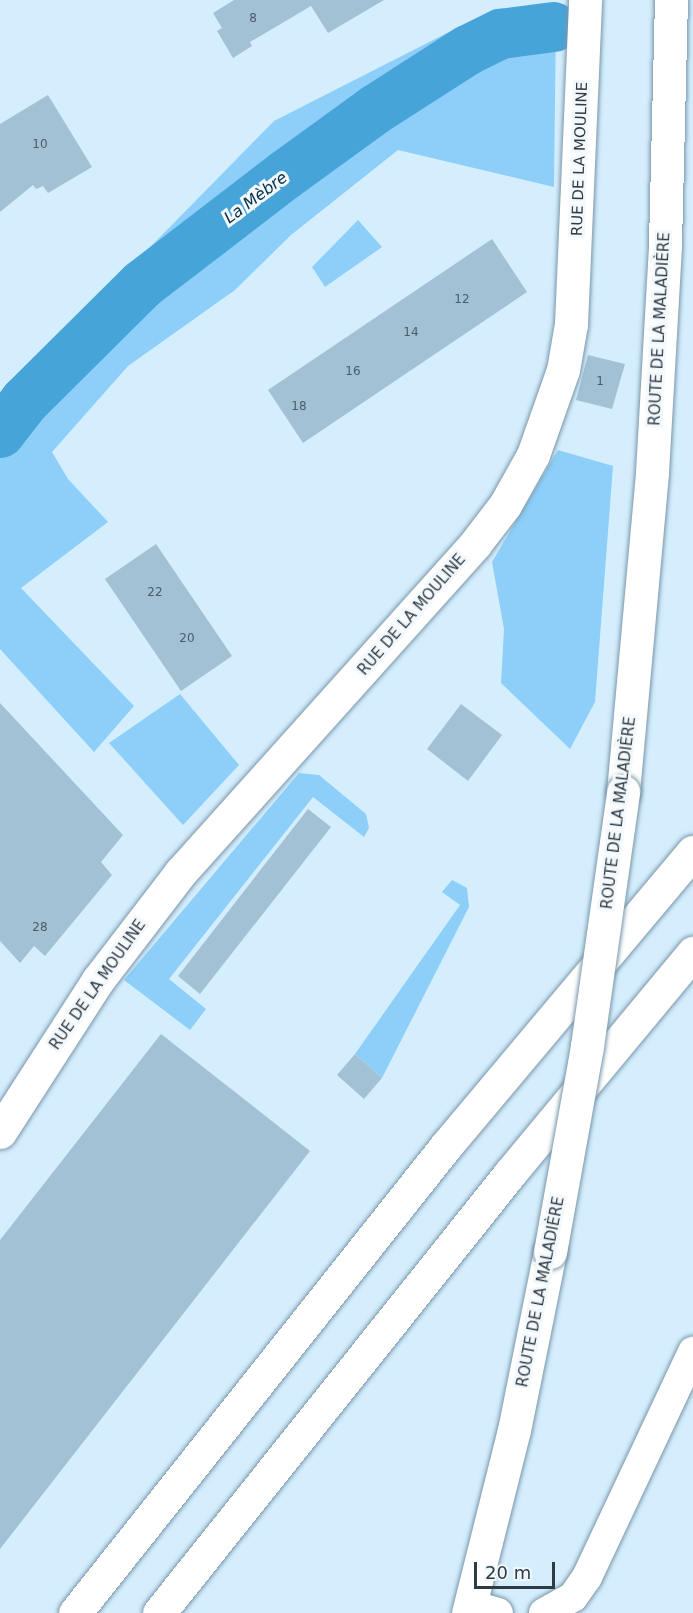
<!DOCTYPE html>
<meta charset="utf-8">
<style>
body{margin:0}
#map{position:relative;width:693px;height:1613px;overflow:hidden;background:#d5eefe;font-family:"DejaVu Sans",sans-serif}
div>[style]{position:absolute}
.green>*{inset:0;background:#8dcff8}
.river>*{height:50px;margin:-25px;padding:0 25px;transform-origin:25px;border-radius:25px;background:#47a4d8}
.building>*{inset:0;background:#a2c1d4}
.roads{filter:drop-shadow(0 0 2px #7996a9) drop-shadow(0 0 2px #7996a9)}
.minor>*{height:30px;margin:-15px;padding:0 15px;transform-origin:15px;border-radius:15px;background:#fff}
.tertiary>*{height:33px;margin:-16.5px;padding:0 16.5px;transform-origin:16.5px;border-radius:16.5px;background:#fff}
.secondary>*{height:33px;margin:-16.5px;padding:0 16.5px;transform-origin:16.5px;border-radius:16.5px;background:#fff}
.motorway>*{height:33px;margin:-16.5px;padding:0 16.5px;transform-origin:16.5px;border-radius:16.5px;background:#fff}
.bridges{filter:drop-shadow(0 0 2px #7996a9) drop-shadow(0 0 2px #7996a9)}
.secondary-bridge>*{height:33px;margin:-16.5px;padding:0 16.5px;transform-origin:16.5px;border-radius:16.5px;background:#fff}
span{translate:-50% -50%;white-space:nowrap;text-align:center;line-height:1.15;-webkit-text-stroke:6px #f2f8fc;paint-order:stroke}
.number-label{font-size:12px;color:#4c5c67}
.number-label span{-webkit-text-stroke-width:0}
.street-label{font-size:15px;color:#2f3b43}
.water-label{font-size:16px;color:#073146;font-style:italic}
.scale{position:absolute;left:474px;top:1562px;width:81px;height:27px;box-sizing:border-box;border:3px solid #2f3b43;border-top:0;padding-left:8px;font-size:18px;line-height:21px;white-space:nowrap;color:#2f3b43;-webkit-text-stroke:4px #f2f8fc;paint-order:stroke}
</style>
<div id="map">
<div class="green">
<div style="clip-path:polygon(552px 6px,556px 20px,554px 187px,398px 150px,291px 235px,235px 290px,128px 366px,52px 452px,68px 479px,108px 522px,21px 588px,134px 706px,94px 752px,0 649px,0 400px,274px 121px,494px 9px)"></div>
<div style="clip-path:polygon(358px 220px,382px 247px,325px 287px,312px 267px)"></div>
<div style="clip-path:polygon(558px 450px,613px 466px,595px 702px,570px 749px,501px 683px,504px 629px,492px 562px)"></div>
<div style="clip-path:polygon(180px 694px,239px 765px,183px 825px,109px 743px)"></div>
<div style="clip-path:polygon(299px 773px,319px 775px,366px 814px,369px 828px,364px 837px,313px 797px,169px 979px,206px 1009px,190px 1030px,124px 980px)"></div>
<div style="clip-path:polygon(452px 880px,467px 888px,469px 907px,382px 1078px,355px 1054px,460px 905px,442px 892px)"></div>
</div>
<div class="river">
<div style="left:0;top:433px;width:41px;rotate:-52deg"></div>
<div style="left:25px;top:401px;width:166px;rotate:-44.8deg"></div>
<div style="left:143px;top:284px;width:179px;rotate:-37.5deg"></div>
<div style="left:285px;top:175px;width:112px;rotate:-36deg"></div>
<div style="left:376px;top:109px;width:109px;rotate:-32.7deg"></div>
<div style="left:468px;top:50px;width:37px;rotate:-26deg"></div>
<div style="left:501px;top:34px;width:53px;rotate:-7.5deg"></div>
</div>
<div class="building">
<div style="clip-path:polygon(234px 0,384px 0,328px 33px,311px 6px,250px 42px,252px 46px,233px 58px,217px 31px,222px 28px,213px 13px)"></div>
<div style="clip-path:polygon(48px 95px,92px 167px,48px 193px,43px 186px,36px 189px,33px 185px,0 212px,0 124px)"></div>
<div style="clip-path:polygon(492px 239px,527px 292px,303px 443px,268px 390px)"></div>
<div style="clip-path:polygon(588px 355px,625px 364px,612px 409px,576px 400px)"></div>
<div style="clip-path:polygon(156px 544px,232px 656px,181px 691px,105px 579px)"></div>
<div style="clip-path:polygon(0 703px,123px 835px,101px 862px,112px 875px,45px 956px,34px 946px,20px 963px,0 941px)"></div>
<div style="clip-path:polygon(461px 704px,502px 735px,468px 781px,427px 749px)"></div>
<div style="clip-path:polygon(308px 809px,331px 827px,200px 994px,178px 976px)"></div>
<div style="clip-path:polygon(161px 1034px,310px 1151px,0 1549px,0 1240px)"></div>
<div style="clip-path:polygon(355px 1054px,382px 1078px,364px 1099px,337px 1075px)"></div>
</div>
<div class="roads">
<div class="minor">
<div style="left:470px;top:1605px;width:29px;rotate:16deg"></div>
<div style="left:544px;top:1613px;width:33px;rotate:-29deg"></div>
<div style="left:573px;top:1597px;width:24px;rotate:-55deg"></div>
<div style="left:587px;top:1577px;width:249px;rotate:-64.8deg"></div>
</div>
<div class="tertiary">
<div style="left:0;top:1132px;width:181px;rotate:-57.2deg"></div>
<div style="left:98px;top:980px;width:135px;rotate:-52.5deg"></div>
<div style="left:180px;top:873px;width:442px;rotate:-48.1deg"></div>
<div style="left:475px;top:544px;width:49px;rotate:-52.4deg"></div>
<div style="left:505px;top:505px;width:57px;rotate:-60.8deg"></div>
<div style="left:533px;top:455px;width:90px;rotate:-70.6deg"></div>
<div style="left:563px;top:370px;width:47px;rotate:-80.1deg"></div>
<div style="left:571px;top:324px;width:324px;rotate:-87.5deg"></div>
</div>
<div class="secondary">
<div style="left:623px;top:792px;width:321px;rotate:-84.8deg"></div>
<div style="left:652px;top:472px;width:228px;rotate:-86.7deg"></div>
<div style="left:665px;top:244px;width:244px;rotate:-88.6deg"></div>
<div style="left:468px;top:1613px;width:189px;rotate:-75.9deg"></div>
<div style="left:514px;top:1430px;width:182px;rotate:-78.6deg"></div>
</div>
<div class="motorway">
<div style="left:75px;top:1613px;width:596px;rotate:-51.54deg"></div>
<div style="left:446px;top:1146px;width:384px;rotate:-50deg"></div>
<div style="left:159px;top:1613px;width:564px;rotate:-51.4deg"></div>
<div style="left:511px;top:1172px;width:285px;rotate:-50.3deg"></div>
</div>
</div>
<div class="bridges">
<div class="secondary-bridge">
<div style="left:550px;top:1252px;width:209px;rotate:-79.8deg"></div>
<div style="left:587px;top:1046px;width:257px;rotate:-81.9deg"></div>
</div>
</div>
<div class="number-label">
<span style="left:253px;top:19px">8</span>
<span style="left:40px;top:145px">10</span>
<span style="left:462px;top:300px">12</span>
<span style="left:411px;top:333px">14</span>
<span style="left:353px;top:372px">16</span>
<span style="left:600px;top:382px">1</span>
<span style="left:299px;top:407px">18</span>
<span style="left:155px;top:593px">22</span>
<span style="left:187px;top:639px">20</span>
<span style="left:40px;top:928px">28</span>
</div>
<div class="street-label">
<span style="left:580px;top:159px;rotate:-88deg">RUE DE LA MOULINE</span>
<span style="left:660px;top:329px;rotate:-87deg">ROUTE DE LA MALADIÈRE</span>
<span style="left:412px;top:615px;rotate:-49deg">RUE DE LA MOULINE</span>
<span style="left:619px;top:813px;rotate:-83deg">ROUTE DE LA MALADIÈRE</span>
<span style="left:98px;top:985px;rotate:-55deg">RUE DE LA MOULINE</span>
<span style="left:541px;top:1292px;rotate:-79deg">ROUTE DE LA MALADIÈRE</span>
</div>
<div class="water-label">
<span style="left:256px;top:198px;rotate:-37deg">La Mèbre</span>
</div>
<div class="scale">20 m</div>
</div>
